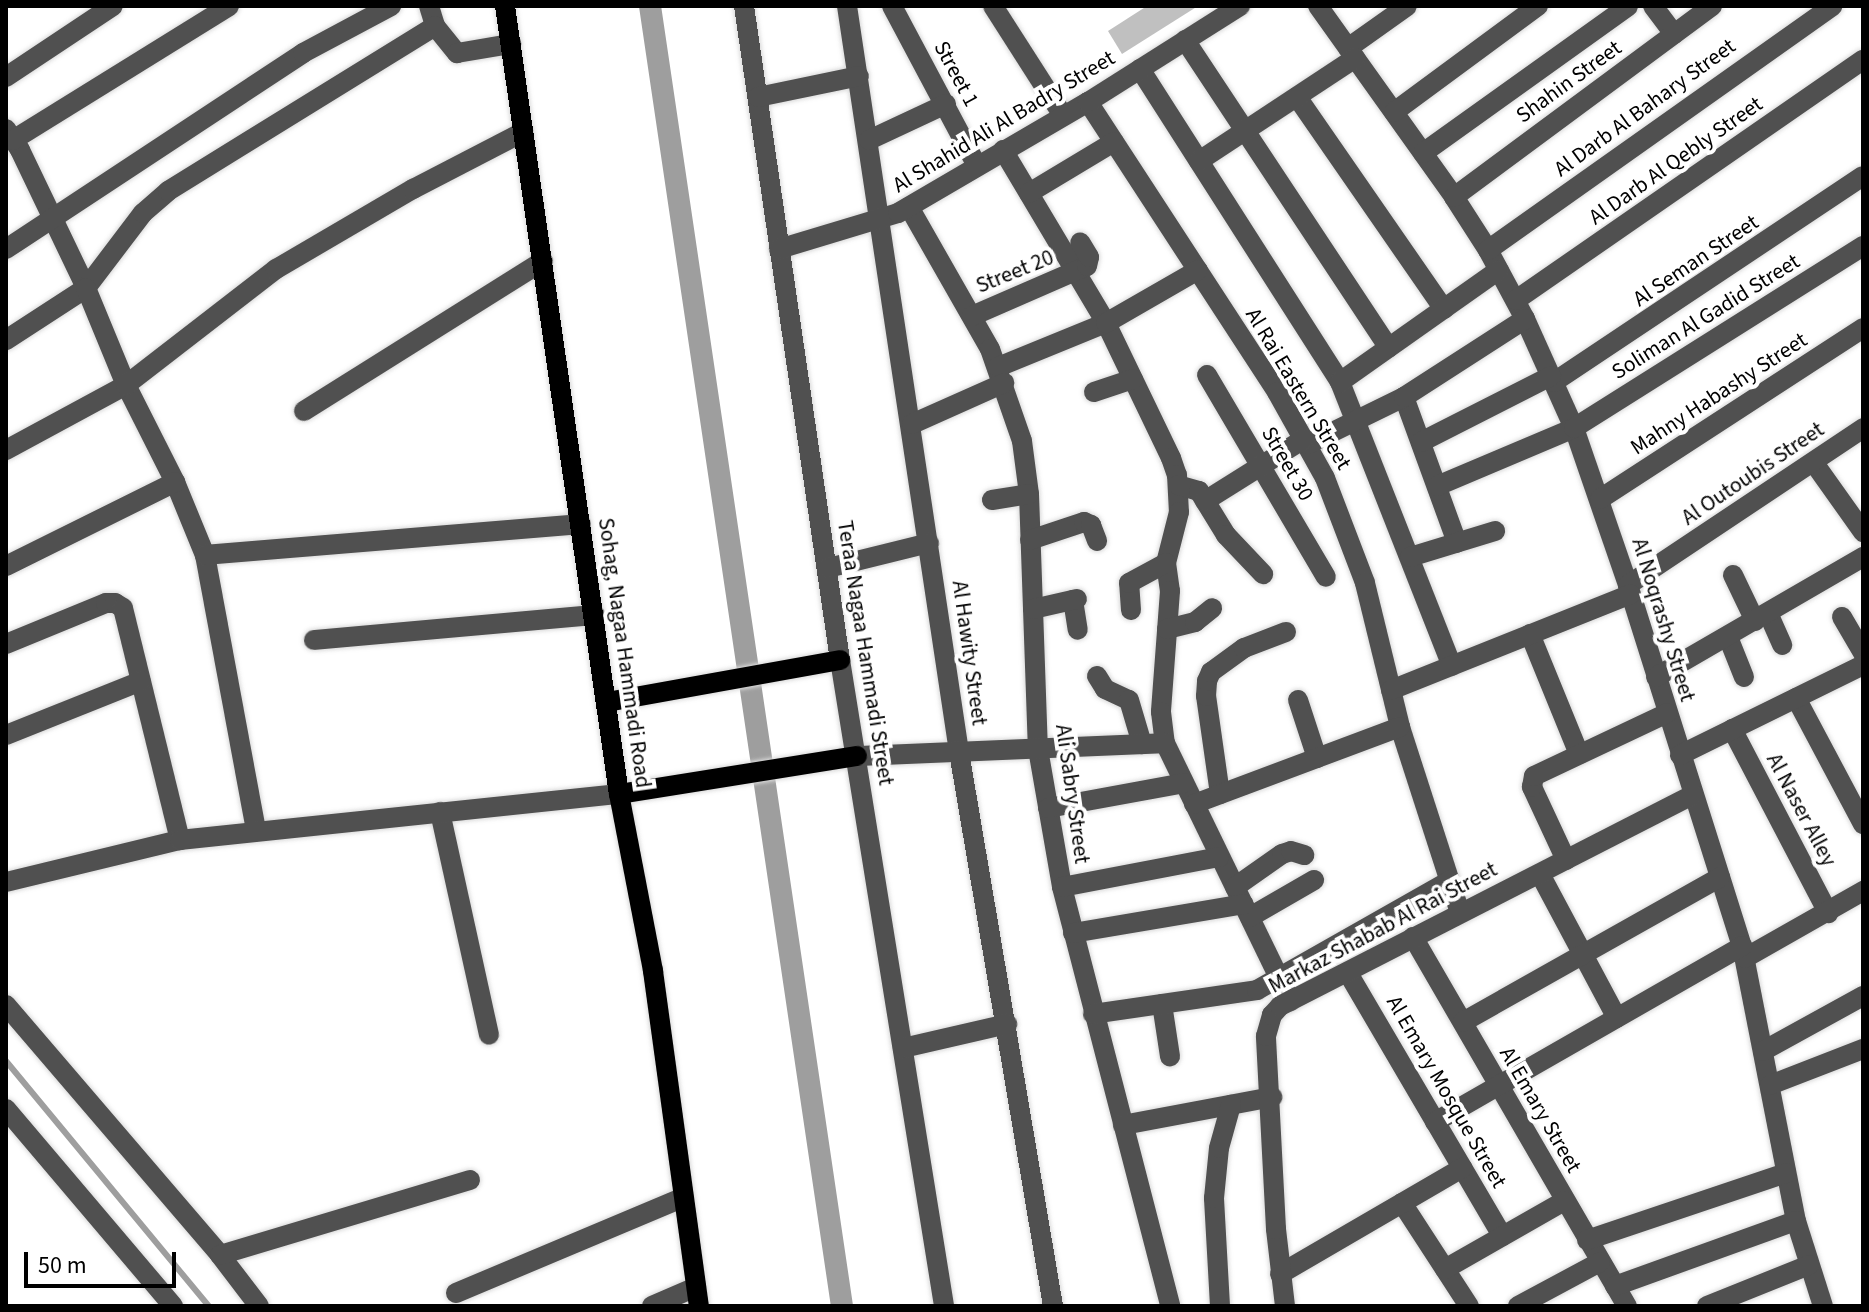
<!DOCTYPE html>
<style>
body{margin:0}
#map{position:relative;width:1869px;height:1312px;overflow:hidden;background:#fff;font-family:"Source Sans 3",sans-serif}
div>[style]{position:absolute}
.stream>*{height:6px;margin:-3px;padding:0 3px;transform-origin:3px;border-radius:3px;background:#9e9e9e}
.canal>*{height:22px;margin:-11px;padding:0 11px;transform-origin:11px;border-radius:11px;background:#9e9e9e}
.building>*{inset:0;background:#c0c0c0}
.roads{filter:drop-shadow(0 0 2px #dbdbdb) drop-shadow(0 0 2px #dbdbdb)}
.minor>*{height:20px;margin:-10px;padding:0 10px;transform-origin:10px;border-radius:10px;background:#505050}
.major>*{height:20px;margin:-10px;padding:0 10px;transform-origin:10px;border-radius:10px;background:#000}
span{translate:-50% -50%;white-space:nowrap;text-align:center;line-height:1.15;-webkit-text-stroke:8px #fff;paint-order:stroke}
.street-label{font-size:22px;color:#000}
.frame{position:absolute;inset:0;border:8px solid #000;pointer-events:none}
.scale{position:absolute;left:24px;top:1252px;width:152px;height:36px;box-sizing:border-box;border:4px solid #000;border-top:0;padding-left:10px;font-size:24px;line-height:28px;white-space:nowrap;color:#000;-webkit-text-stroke:6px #fff;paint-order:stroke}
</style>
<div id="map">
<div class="stream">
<div style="left:6px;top:1061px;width:318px;rotate:50.4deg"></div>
</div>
<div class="canal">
<div style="left:650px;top:6px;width:1314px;rotate:81.6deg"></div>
</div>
<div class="building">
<div style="clip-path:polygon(1147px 6px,1198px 6px,1122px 54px,1108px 31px)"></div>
</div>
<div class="roads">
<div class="minor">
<div style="left:429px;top:6px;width:21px;rotate:73deg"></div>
<div style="left:744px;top:6px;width:661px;rotate:81.65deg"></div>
<div style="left:840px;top:660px;width:654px;rotate:80.85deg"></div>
<div style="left:847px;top:6px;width:754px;rotate:81.46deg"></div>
<div style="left:959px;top:752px;width:562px;rotate:80.37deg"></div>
<div style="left:892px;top:6px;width:181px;rotate:62deg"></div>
<div style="left:993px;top:6px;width:128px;rotate:57.4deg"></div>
<div style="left:1318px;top:6px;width:234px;rotate:54.5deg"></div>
<div style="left:1454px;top:197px;width:63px;rotate:57.3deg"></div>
<div style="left:1488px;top:250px;width:78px;rotate:61.8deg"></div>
<div style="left:1525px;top:319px;width:120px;rotate:65.8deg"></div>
<div style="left:1574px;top:428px;width:166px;rotate:71deg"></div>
<div style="left:1628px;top:585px;width:379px;rotate:72.5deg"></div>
<div style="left:1742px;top:946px;width:280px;rotate:78.9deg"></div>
<div style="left:1796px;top:1221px;width:89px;rotate:72.4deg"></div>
<div style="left:1653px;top:6px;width:35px;rotate:53deg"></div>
<div style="left:1185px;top:40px;width:369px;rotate:56.5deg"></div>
<div style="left:1348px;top:48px;width:72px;rotate:-35.4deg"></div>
<div style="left:1140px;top:69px;width:371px;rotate:57.4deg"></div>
<div style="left:1340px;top:382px;width:305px;rotate:68.5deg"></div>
<div style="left:6px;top:77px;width:128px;rotate:-33.6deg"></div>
<div style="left:758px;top:97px;width:103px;rotate:-11.7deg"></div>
<div style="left:1297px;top:97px;width:258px;rotate:55.3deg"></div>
<div style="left:1088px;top:102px;width:346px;rotate:56.9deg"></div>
<div style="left:1277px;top:392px;width:98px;rotate:60.8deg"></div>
<div style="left:1325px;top:478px;width:112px;rotate:69.1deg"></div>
<div style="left:1365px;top:583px;width:148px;rotate:76.3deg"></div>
<div style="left:1400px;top:727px;width:195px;rotate:72.1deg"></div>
<div style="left:1394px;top:112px;width:179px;rotate:-36.4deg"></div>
<div style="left:6px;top:129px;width:25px;rotate:56deg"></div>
<div style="left:20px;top:150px;width:153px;rotate:64.4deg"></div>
<div style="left:86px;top:288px;width:94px;rotate:-52.8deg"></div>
<div style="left:143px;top:213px;width:33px;rotate:-41deg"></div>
<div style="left:168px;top:191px;width:314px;rotate:-31.7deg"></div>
<div style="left:435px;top:26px;width:35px;rotate:51deg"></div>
<div style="left:457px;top:53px;width:55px;rotate:-9.5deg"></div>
<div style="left:13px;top:140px;width:254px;rotate:-31.8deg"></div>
<div style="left:869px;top:140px;width:85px;rotate:-25.1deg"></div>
<div style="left:1003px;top:150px;width:201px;rotate:59.2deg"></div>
<div style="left:1106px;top:323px;width:150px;rotate:64.3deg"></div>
<div style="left:1171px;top:458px;width:18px;rotate:71deg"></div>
<div style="left:1177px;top:475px;width:37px;rotate:87deg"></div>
<div style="left:1179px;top:512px;width:53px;rotate:104.3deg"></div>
<div style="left:1166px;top:563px;width:28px;rotate:82deg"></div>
<div style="left:1170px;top:591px;width:121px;rotate:94.3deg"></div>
<div style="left:1161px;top:712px;width:31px;rotate:83deg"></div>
<div style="left:1165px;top:743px;width:287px;rotate:64.1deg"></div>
<div style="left:1423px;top:153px;width:252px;rotate:-35.6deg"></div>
<div style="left:1199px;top:161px;width:187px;rotate:-33.4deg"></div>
<div style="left:1029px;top:193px;width:99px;rotate:-31deg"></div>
<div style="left:1454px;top:197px;width:321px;rotate:-36.5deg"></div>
<div style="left:909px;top:207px;width:163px;rotate:60.3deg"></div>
<div style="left:990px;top:349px;width:97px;rotate:70.8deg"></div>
<div style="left:1022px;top:441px;width:53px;rotate:82.5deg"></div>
<div style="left:1029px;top:494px;width:255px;rotate:88deg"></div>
<div style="left:1038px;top:749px;width:140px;rotate:80.1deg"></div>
<div style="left:1062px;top:887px;width:433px;rotate:75.5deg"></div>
<div style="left:6px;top:249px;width:356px;rotate:-33.4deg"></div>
<div style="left:303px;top:53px;width:100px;rotate:-28.1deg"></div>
<div style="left:779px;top:249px;width:124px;rotate:-16.8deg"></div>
<div style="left:898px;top:213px;width:220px;rotate:-30.3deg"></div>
<div style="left:1088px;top:102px;width:180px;rotate:-32.3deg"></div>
<div style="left:1488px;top:250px;width:422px;rotate:-35.3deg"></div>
<div style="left:1516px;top:300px;width:422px;rotate:-34.7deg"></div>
<div style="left:972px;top:316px;width:125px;rotate:-23.5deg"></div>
<div style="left:1087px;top:266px;width:9px;rotate:-77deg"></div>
<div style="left:1089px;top:257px;width:17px;rotate:-121deg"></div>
<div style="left:6px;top:340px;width:95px;rotate:-33deg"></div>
<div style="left:86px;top:288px;width:105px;rotate:67.6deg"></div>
<div style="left:126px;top:385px;width:109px;rotate:63.2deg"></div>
<div style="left:175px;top:482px;width:79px;rotate:67.7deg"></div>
<div style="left:205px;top:555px;width:281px;rotate:79.5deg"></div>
<div style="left:998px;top:367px;width:117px;rotate:-22.2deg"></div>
<div style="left:1106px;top:323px;width:106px;rotate:-29.9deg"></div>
<div style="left:1207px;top:375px;width:234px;rotate:59.5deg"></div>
<div style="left:1340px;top:382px;width:194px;rotate:-35.2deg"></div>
<div style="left:1554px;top:382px;width:371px;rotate:-33.7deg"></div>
<div style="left:1094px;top:392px;width:41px;rotate:-18.4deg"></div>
<div style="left:1404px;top:397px;width:155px;rotate:70deg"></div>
<div style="left:304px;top:411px;width:282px;rotate:-32.1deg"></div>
<div style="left:912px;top:424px;width:101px;rotate:-24deg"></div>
<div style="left:1421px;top:442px;width:146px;rotate:-26.9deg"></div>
<div style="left:1308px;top:444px;width:107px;rotate:-26.1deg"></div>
<div style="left:1404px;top:397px;width:144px;rotate:-32.8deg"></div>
<div style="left:6px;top:450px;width:136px;rotate:-28.4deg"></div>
<div style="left:126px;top:385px;width:190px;rotate:-37.7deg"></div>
<div style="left:276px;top:269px;width:159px;rotate:-30.3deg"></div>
<div style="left:413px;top:189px;width:124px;rotate:-27.4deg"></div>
<div style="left:1814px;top:463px;width:85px;rotate:54.6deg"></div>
<div style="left:1178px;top:485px;width:22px;rotate:16deg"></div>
<div style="left:1199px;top:491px;width:52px;rotate:58.5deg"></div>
<div style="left:1226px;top:535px;width:54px;rotate:46.5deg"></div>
<div style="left:1437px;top:486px;width:149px;rotate:-22.9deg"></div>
<div style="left:1574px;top:428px;width:342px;rotate:-32.2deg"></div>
<div style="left:1600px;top:499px;width:314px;rotate:-33deg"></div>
<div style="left:992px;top:500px;width:37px;rotate:-9deg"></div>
<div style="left:1205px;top:501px;width:117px;rotate:-32.1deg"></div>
<div style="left:1030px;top:540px;width:57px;rotate:-18.4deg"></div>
<div style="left:1084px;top:522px;width:8px;rotate:23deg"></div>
<div style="left:1091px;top:525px;width:17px;rotate:69deg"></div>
<div style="left:205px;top:555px;width:377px;rotate:-4.7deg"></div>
<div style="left:1410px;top:557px;width:89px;rotate:-17deg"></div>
<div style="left:6px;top:566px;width:189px;rotate:-26.4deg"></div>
<div style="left:828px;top:568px;width:104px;rotate:-13.9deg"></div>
<div style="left:1733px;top:575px;width:51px;rotate:64.4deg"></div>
<div style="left:1628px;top:585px;width:283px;rotate:-33.7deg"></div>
<div style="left:1073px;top:600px;width:30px;rotate:81deg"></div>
<div style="left:1033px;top:609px;width:45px;rotate:-12.8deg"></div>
<div style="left:1131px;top:610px;width:27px;rotate:-94deg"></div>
<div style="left:1129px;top:583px;width:42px;rotate:-28.4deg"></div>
<div style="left:1768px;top:613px;width:35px;rotate:66deg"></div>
<div style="left:1842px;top:617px;width:42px;rotate:59.7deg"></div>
<div style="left:1167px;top:629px;width:29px;rotate:-14deg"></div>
<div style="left:1195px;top:622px;width:22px;rotate:-39deg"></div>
<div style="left:1530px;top:634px;width:130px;rotate:67.8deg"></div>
<div style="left:1728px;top:637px;width:43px;rotate:68.2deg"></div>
<div style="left:314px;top:640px;width:282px;rotate:-5.1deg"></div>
<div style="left:6px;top:644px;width:108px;rotate:-22.3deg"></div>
<div style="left:106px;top:603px;width:9px"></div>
<div style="left:115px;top:603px;width:9px;rotate:32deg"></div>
<div style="left:123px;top:608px;width:239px;rotate:76.2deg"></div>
<div style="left:1097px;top:676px;width:15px;rotate:58deg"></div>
<div style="left:1105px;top:689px;width:26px;rotate:25deg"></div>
<div style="left:1129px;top:700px;width:46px;rotate:73.5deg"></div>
<div style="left:1656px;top:677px;width:239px;rotate:-30.1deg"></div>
<div style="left:1391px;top:690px;width:258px;rotate:-21.8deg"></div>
<div style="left:1796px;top:698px;width:143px;rotate:62deg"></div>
<div style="left:1298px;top:700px;width:61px;rotate:71.9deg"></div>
<div style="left:1732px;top:729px;width:208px;rotate:62.4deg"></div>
<div style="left:6px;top:735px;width:145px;rotate:-21.8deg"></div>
<div style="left:1680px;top:755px;width:204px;rotate:-26.2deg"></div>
<div style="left:857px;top:756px;width:308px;rotate:-2.4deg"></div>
<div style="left:1220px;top:794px;width:99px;rotate:-98.1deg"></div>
<div style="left:1206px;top:696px;width:15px;rotate:-86deg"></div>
<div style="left:1207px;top:681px;width:10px;rotate:-66deg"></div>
<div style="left:1211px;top:672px;width:41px;rotate:-36deg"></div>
<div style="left:1244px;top:648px;width:45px;rotate:-20.9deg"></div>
<div style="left:1194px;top:804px;width:220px;rotate:-20.5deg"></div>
<div style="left:1048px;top:808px;width:138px;rotate:-10.4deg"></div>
<div style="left:440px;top:812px;width:228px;rotate:77.6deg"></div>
<div style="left:1566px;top:860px;width:81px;rotate:-115deg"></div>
<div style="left:1532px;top:787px;width:11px;rotate:-80deg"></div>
<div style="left:1534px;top:776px;width:147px;rotate:-25.3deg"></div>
<div style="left:1540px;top:874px;width:163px;rotate:61.9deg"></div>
<div style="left:6px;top:882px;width:179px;rotate:-13.6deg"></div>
<div style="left:180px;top:840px;width:441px;rotate:-6deg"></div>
<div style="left:1062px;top:887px;width:160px;rotate:-10.8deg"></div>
<div style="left:1235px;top:887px;width:57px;rotate:-35.1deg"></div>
<div style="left:1282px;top:854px;width:9px;rotate:-18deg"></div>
<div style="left:1291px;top:851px;width:14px;rotate:17deg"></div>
<div style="left:1250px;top:917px;width:74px;rotate:-30deg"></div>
<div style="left:1073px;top:933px;width:173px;rotate:-9.6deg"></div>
<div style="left:1413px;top:937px;width:427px;rotate:59.9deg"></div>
<div style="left:1745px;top:958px;width:136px;rotate:-29.6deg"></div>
<div style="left:1348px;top:973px;width:305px;rotate:59.6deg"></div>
<div style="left:1162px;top:1004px;width:53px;rotate:81.3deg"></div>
<div style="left:6px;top:1005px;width:329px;rotate:49.4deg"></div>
<div style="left:220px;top:1255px;width:64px;rotate:52.6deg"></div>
<div style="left:1093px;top:1014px;width:166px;rotate:-8.3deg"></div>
<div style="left:1257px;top:990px;width:221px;rotate:-29.6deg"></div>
<div style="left:1463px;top:1022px;width:295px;rotate:-29.4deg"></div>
<div style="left:903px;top:1048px;width:107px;rotate:-13deg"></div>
<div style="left:1763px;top:1051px;width:114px;rotate:-28.8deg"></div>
<div style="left:1770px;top:1085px;width:100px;rotate:-21.2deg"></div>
<div style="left:6px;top:1109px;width:258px;rotate:49.7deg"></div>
<div style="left:1435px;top:1122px;width:354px;rotate:-29.8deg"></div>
<div style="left:1123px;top:1125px;width:152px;rotate:-10.6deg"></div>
<div style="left:1402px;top:1203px;width:123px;rotate:57deg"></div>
<div style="left:1587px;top:1240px;width:210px;rotate:-18.6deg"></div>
<div style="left:220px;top:1255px;width:261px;rotate:-16.7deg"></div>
<div style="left:1445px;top:1269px;width:137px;rotate:-29.7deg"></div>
<div style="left:1280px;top:1274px;width:211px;rotate:-30.2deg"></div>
<div style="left:1615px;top:1286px;width:192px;rotate:-19.8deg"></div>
<div style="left:456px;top:1293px;width:247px;rotate:-22.8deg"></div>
<div style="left:652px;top:1306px;width:48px;rotate:-23.4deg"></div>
<div style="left:1220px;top:1306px;width:108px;rotate:-93.2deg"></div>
<div style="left:1214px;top:1198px;width:50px;rotate:-84.3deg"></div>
<div style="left:1219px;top:1148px;width:45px;rotate:-74.4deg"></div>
<div style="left:1285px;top:1306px;width:78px;rotate:-96.7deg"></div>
<div style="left:1276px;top:1229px;width:193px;rotate:-93deg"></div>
<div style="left:1266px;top:1036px;width:22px;rotate:-74deg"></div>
<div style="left:1272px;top:1015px;width:12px;rotate:-48deg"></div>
<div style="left:1280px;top:1006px;width:464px;rotate:-27.1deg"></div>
<div style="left:1518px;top:1306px;width:93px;rotate:-28.2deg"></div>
<div style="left:1707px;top:1306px;width:110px;rotate:-21.9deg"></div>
</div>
<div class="major">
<div style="left:505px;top:6px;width:796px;rotate:81.77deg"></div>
<div style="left:619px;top:794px;width:180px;rotate:79.1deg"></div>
<div style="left:653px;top:971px;width:338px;rotate:82.2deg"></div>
<div style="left:607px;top:702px;width:237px;rotate:-10.2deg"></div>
<div style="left:619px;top:794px;width:241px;rotate:-9.1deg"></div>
</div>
</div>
<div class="street-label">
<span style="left:956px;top:74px;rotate:62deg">Street 1</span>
<span style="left:1569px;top:82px;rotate:-36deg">Shahin Street</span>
<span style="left:1645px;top:108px;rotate:-36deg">Al Darb Al Bahary Street</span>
<span style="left:1004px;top:122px;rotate:-31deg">Al Shahid Ali Al Badry Street</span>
<span style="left:1676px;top:161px;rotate:-35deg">Al Darb Al Qebly Street</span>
<span style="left:1696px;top:261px;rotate:-34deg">Al Seman Street</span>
<span style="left:1015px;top:272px;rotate:-22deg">Street 20</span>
<span style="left:1706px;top:317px;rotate:-32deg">Soliman Al Gadid Street</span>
<span style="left:1298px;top:389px;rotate:59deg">Al Rai Eastern Street</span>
<span style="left:1719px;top:394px;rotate:-33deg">Mahny Habashy Street</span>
<span style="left:1287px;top:464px;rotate:60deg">Street 30</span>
<span style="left:1753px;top:474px;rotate:-34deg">Al Outoubis Street</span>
<span style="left:1663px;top:620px;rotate:73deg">Al Noqrashy Street</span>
<span style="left:624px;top:653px;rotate:82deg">Sohag, Nagaa Hammadi Road</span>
<span style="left:865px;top:653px;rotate:81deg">Teraa Nagaa Hammadi Street</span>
<span style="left:969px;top:653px;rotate:82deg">Al Hawity Street</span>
<span style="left:1072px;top:794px;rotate:82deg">Ali Sabry Street</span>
<span style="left:1801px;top:810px;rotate:62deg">Al Naser Alley</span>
<span style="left:1383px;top:928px;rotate:-28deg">Markaz Shabab Al Rai Street</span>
<span style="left:1446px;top:1092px;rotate:60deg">Al Emary Mosque Street</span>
<span style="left:1540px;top:1110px;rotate:60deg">Al Emary Street</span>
</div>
<div class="frame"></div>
<div class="scale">50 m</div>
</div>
